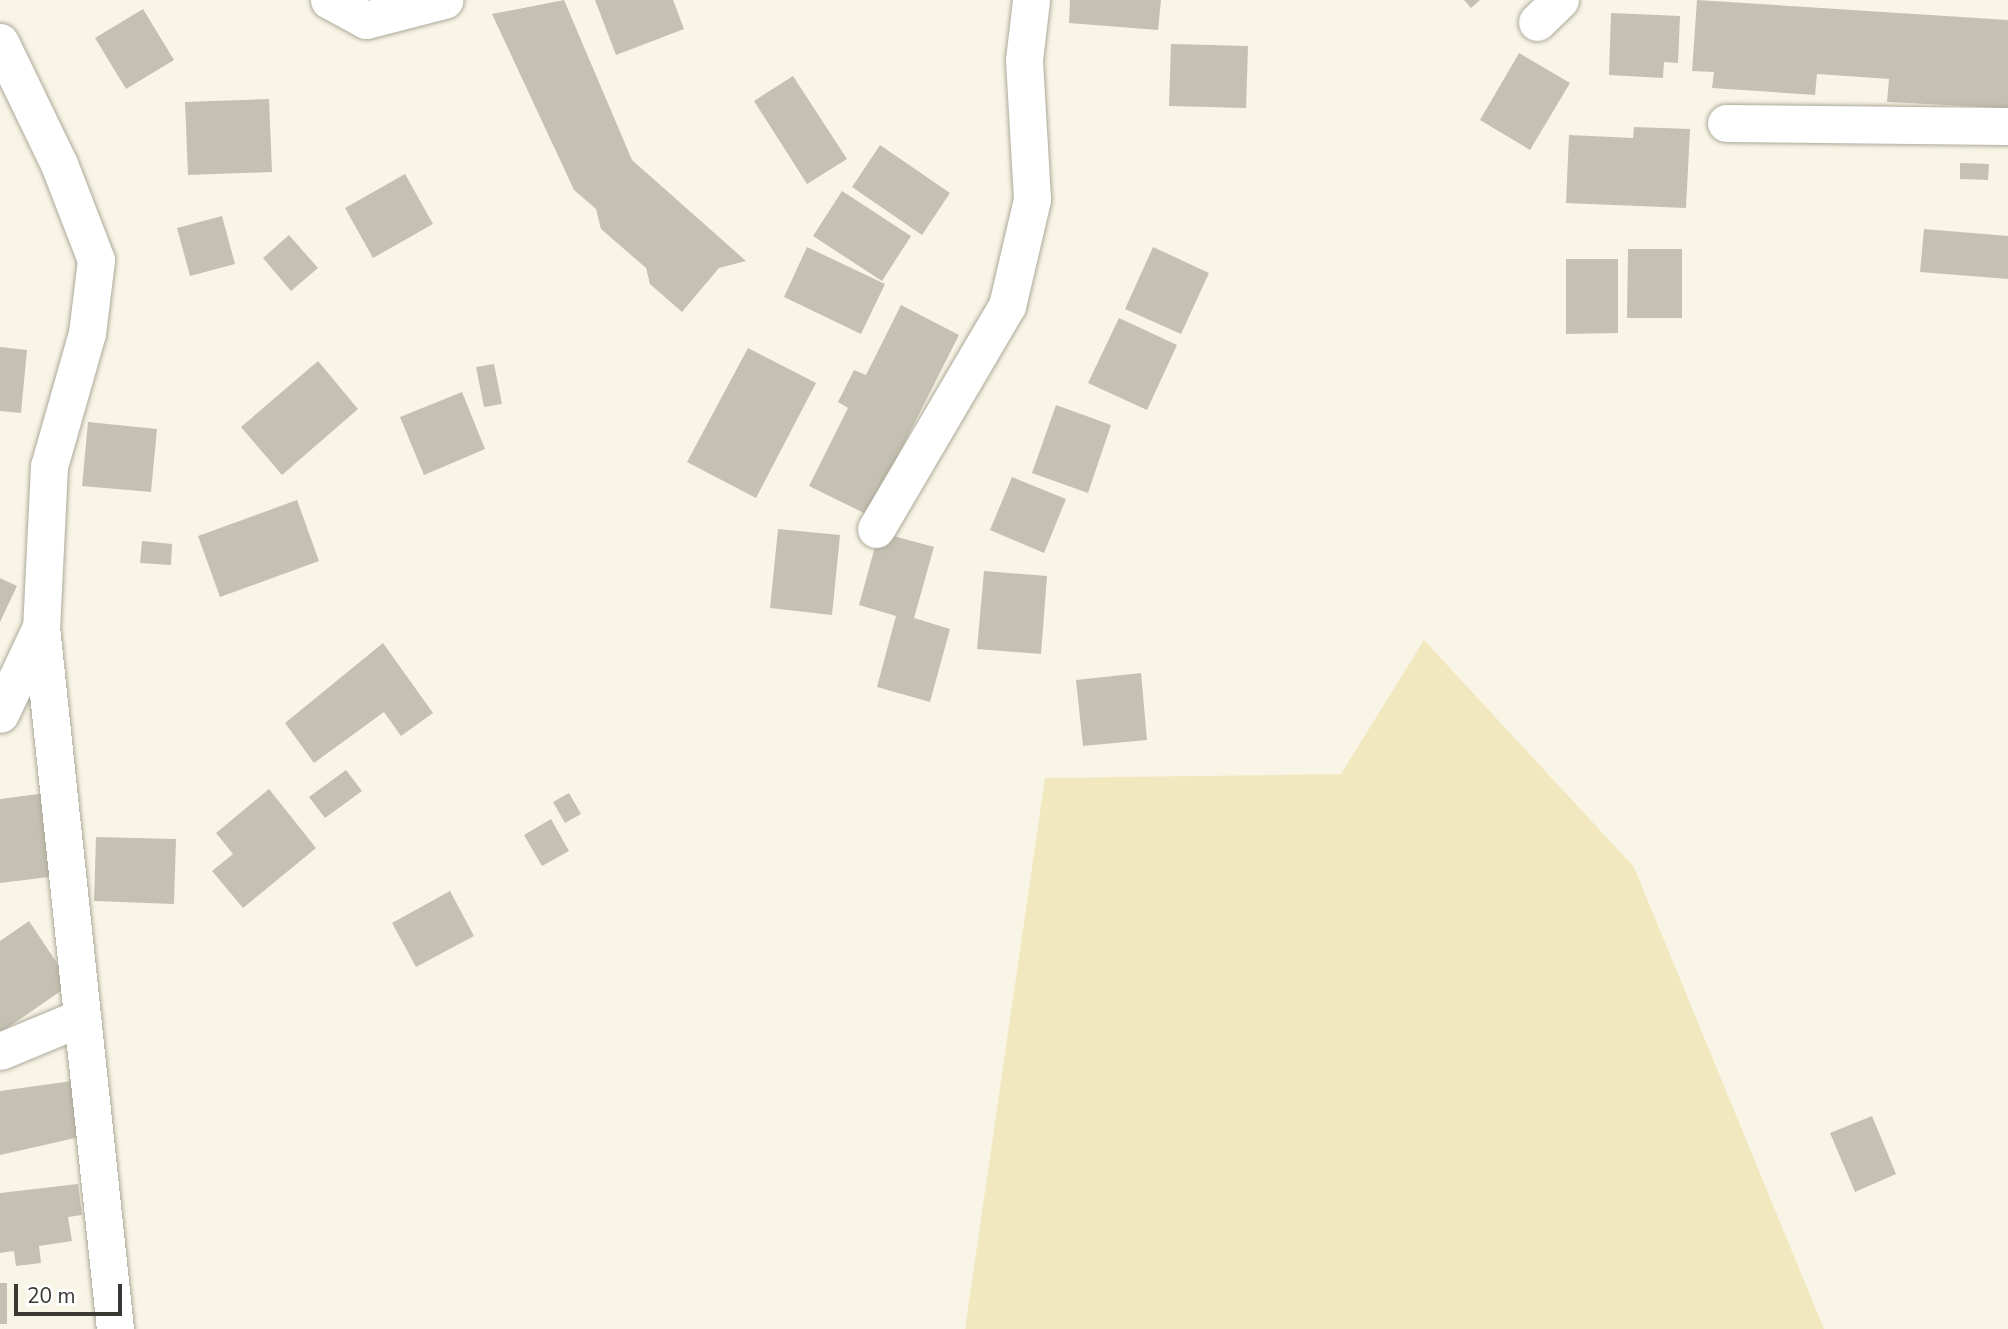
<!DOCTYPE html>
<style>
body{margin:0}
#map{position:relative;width:2008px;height:1329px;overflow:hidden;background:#f9f5e6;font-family:"Nunito Sans",sans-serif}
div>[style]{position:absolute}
.green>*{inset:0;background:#f2e8c0}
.building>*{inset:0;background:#c5c1b2}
.roads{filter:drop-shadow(0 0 2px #aca99a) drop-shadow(0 0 2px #aca99a)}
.minor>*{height:37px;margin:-18.5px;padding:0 18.5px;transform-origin:18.5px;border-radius:18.5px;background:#fff}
span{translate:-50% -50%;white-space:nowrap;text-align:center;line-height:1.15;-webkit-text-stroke:7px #fff;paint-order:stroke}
.scale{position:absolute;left:14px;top:1284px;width:108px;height:32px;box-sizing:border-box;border:4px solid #3a3832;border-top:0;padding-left:9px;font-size:21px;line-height:24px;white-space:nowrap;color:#3a3832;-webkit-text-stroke:5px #fff;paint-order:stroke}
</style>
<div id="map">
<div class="green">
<div style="clip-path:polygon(1424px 640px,1634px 867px,1824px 1329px,965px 1329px,1045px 778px,1341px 774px)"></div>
</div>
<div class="building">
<div style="clip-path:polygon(564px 0,632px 160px,746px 261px,719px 268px,682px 312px,650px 284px,646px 268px,601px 229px,596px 209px,574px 190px,492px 14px)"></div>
<div style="clip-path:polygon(595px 0,673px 0,684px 29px,616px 55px)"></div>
<div style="clip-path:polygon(1070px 0,1161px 0,1158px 30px,1069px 23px)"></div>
<div style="clip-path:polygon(1464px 0,1480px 0,1471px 8px)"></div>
<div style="clip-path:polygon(1697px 0,2008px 20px,2008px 117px,2004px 108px,1887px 102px,1889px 79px,1817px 74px,1815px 95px,1712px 88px,1714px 72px,1692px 71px)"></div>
<div style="clip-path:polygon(143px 9px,174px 60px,126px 89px,95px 38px)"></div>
<div style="clip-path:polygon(1611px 13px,1680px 16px,1678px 63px,1664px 62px,1663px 78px,1609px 75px)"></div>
<div style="clip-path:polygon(1171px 44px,1248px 46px,1246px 108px,1169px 106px)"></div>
<div style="clip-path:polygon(1519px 53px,1570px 83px,1530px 150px,1480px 120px)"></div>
<div style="clip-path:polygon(793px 76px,847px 159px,807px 184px,754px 101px)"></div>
<div style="clip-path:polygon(269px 99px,272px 172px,188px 175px,185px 102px)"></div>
<div style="clip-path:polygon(1634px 127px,1690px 129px,1686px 208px,1566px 203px,1569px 135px,1633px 138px)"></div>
<div style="clip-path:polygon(880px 145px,950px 193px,922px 235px,852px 187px)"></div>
<div style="clip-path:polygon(1960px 163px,1989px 164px,1988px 180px,1960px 179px)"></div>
<div style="clip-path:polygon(405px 174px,433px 224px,373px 258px,345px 208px)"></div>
<div style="clip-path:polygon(842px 191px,911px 236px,882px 281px,813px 236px)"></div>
<div style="clip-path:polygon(222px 216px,235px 264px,190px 276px,177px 228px)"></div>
<div style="clip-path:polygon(1924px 229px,2008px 236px,2008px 279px,1920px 272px)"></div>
<div style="clip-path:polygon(289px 235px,318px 268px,291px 291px,263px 258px)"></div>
<div style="clip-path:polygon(807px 247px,885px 284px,861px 334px,784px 297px)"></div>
<div style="clip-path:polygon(1153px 247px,1209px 273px,1181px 334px,1125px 309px)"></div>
<div style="clip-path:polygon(1628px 249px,1682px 249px,1682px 318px,1627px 318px)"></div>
<div style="clip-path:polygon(1566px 259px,1618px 259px,1618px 333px,1566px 334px)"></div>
<div style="clip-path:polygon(901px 305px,959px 335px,868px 515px,809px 486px,848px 408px,838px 402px,854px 370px,866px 375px)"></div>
<div style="clip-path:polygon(1119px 318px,1177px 345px,1147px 410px,1088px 383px)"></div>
<div style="clip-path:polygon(0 347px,27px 350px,21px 413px,0 411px)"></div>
<div style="clip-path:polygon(748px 348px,816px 383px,756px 498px,687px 462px)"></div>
<div style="clip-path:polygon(318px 361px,358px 409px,282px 475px,241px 427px)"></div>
<div style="clip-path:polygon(494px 364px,502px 404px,484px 407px,476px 367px)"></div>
<div style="clip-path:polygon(462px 392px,485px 449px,424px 475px,400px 417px)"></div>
<div style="clip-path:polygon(1056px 405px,1111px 425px,1088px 493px,1032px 473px)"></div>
<div style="clip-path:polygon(88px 422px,157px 429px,151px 492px,82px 486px)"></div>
<div style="clip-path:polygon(1012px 477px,1066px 499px,1044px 553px,990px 530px)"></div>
<div style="clip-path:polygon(297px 500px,319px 561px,220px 597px,198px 536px)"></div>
<div style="clip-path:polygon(778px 529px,840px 535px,832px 615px,770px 608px)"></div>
<div style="clip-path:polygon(879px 532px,934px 547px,914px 618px,950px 629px,930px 702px,877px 687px,896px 616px,859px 605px)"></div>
<div style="clip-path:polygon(142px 541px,172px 544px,171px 565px,140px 563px)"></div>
<div style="clip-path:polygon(984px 571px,1047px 576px,1041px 654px,977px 649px)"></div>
<div style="clip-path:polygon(0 578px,17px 586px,0 622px)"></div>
<div style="clip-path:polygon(383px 643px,433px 713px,401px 736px,384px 712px,314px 763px,285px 723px)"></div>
<div style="clip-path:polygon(1141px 673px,1147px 740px,1083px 746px,1076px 680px)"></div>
<div style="clip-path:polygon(346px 770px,362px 791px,325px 818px,309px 797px)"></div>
<div style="clip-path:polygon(269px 789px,316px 848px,243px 908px,212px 871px,233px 854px,216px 833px)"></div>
<div style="clip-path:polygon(47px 793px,57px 876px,0 883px,0 799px)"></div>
<div style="clip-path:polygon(569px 793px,581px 814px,565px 823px,553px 802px)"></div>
<div style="clip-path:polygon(551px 819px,569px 851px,542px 866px,524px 835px)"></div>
<div style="clip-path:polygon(96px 837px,176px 839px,174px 904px,94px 901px)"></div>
<div style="clip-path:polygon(450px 891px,474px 936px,416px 967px,392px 923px)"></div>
<div style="clip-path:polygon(29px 921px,71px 984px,0 1033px,0 941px)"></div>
<div style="clip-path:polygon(72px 1081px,84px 1136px,0 1155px,0 1091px)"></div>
<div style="clip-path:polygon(1872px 1116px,1896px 1174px,1855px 1192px,1830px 1133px)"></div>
<div style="clip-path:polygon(78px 1184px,82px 1215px,68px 1217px,72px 1241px,39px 1246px,41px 1263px,16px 1266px,14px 1251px,0 1253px,0 1193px)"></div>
<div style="clip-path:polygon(0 1283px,7px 1283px,7px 1324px,0 1324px)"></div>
</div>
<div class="roads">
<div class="minor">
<div style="left:329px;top:0;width:42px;rotate:28.4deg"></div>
<div style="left:366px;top:20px;width:81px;rotate:-14.4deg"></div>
<div style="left:1537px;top:22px;width:32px;rotate:-44deg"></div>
<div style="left:0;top:42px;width:136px;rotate:64.2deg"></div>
<div style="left:59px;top:164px;width:103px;rotate:68.9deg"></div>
<div style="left:96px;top:260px;width:74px;rotate:97deg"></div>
<div style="left:87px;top:333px;width:138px;rotate:105.9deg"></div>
<div style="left:49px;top:466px;width:161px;rotate:92.8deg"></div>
<div style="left:41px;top:627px;width:96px;rotate:115.2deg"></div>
<div style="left:1726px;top:123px;width:282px;rotate:0.6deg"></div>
<div style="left:876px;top:529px;width:259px;rotate:-59.6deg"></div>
<div style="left:1007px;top:306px;width:110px;rotate:-76.8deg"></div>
<div style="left:1032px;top:199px;width:139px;rotate:-93.3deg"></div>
<div style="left:1024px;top:60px;width:60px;rotate:-83.3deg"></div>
<div style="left:41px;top:627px;width:706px;rotate:83.98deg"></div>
<div style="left:0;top:1051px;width:89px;rotate:-22.5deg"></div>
</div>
</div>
<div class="scale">20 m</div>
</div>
